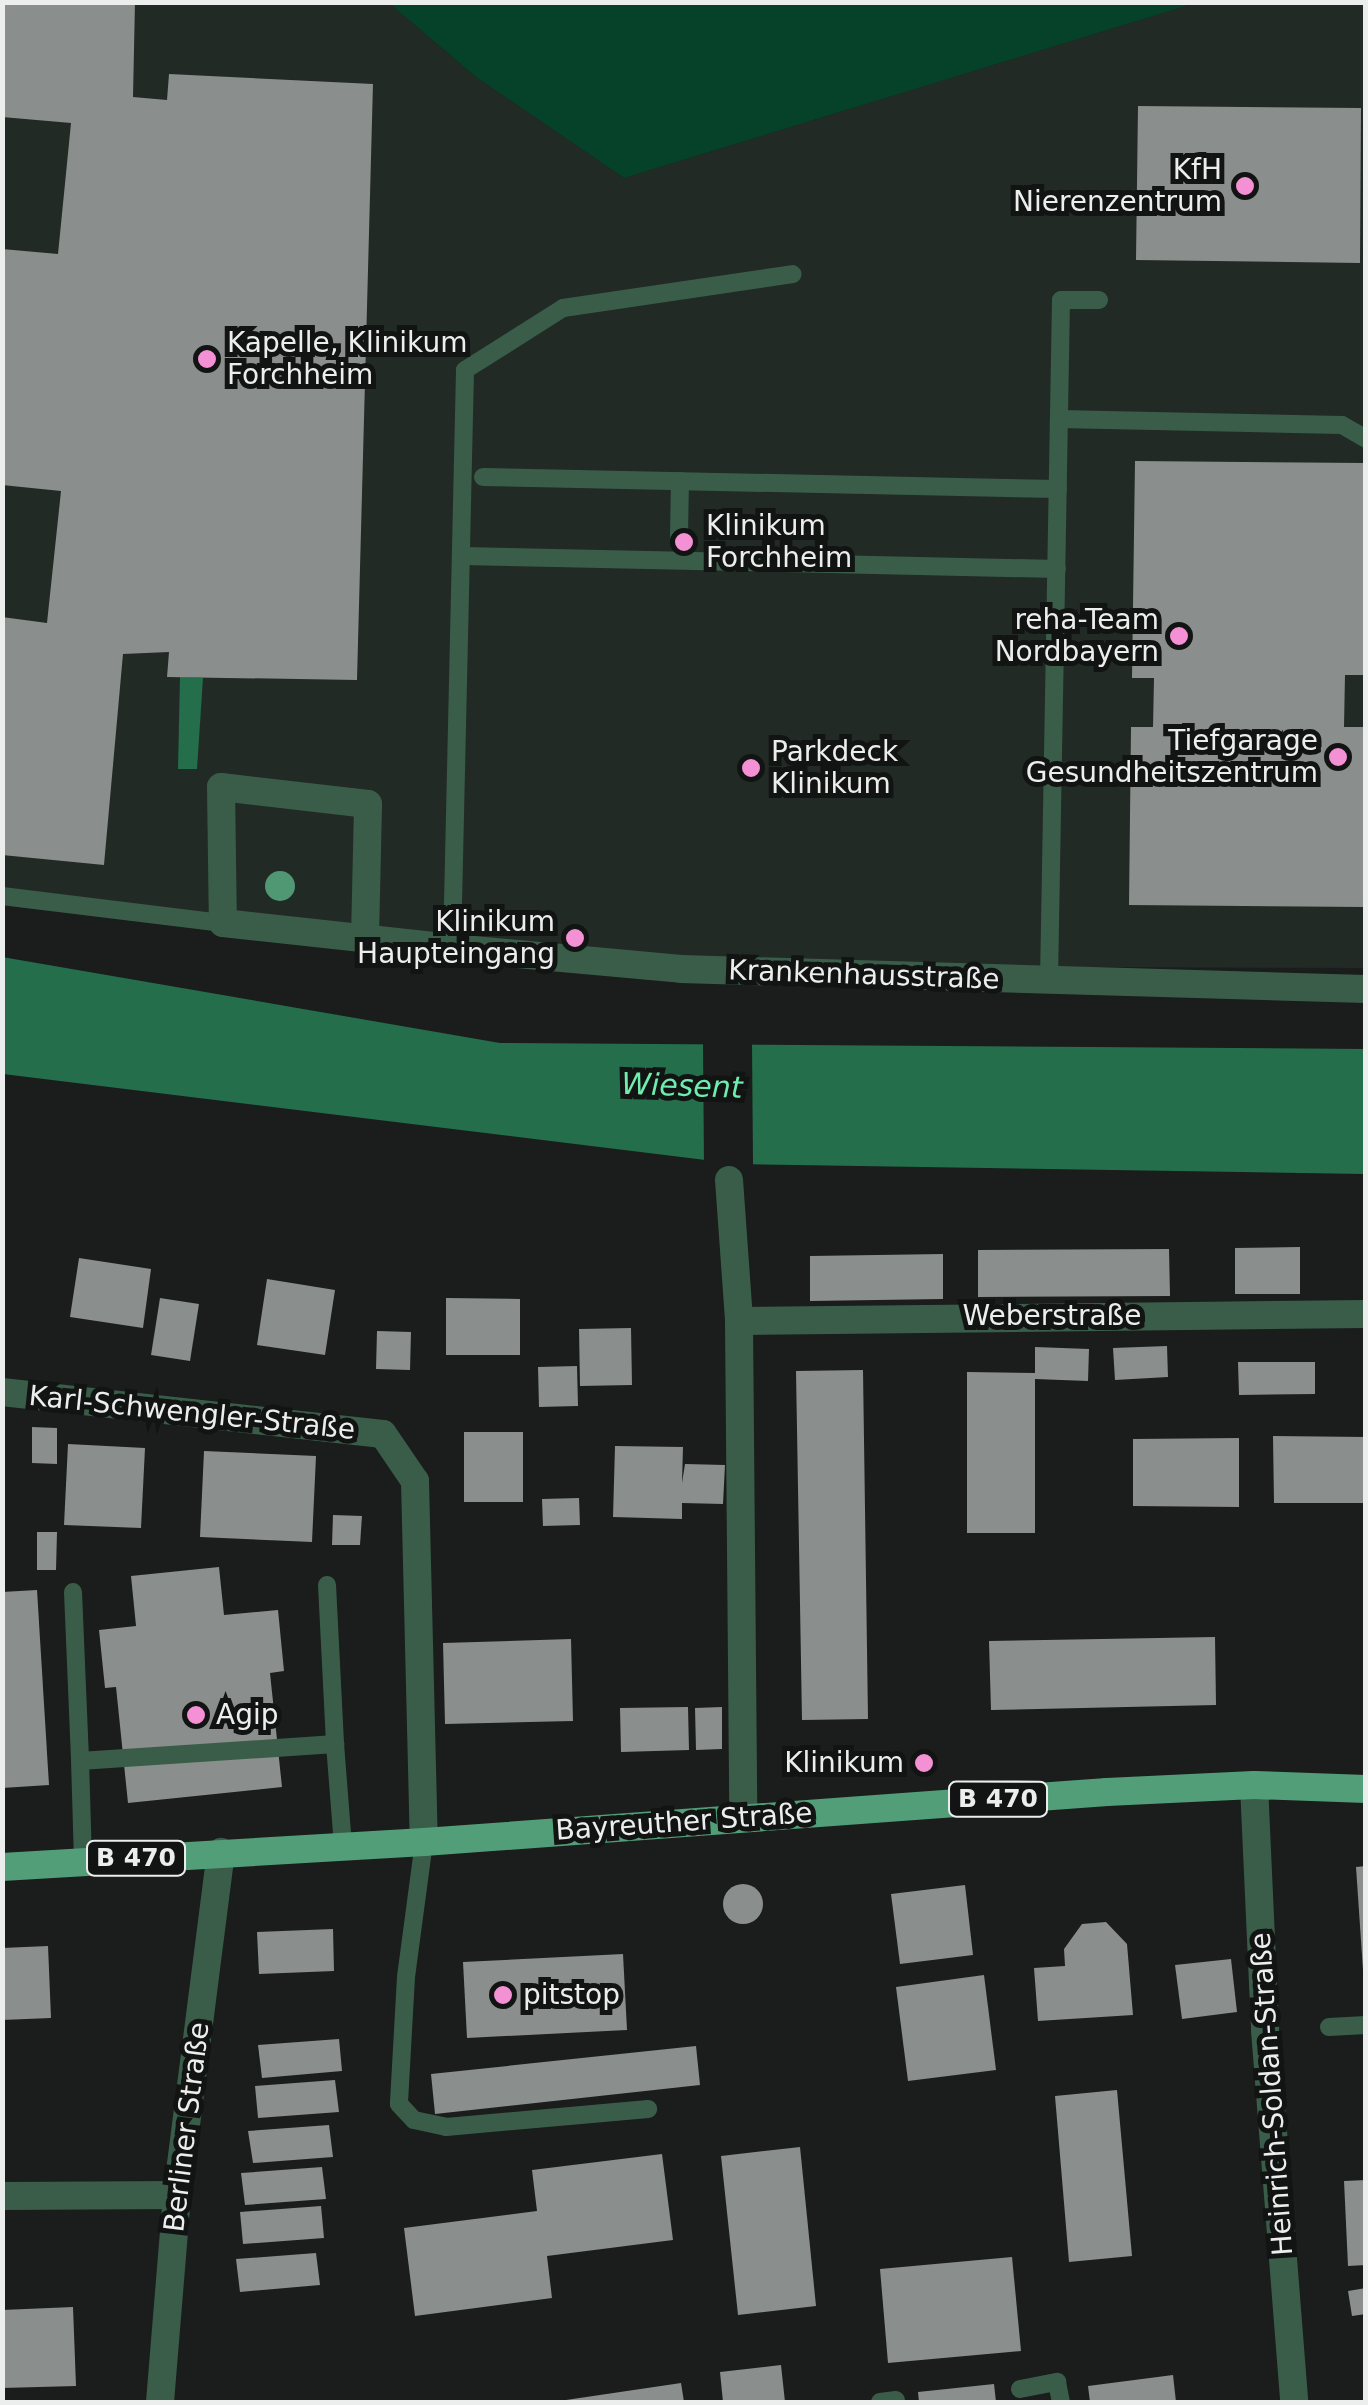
<!DOCTYPE html>
<meta charset="utf-8">
<style>
body{margin:0}
#map{position:relative;width:1368px;height:2405px;overflow:hidden;background:#1a1d1b;font-family:"DejaVu Sans",sans-serif}
div>[style]{position:absolute}
.built>*{inset:0;background:#222a25}
.green>*{inset:0;background:#064229}
.water>*{inset:0;background:#246e4c}
.pier>*{inset:0;background:#1a1d1b}
.building>*{inset:0;background:#8a8e8c}
.round{border-radius:50%}
.service>*{height:18px;margin:-9px;padding:0 9px;transform-origin:9px;border-radius:9px;background:#3a5d4a}
.minor>*{height:28px;margin:-14px;padding:0 14px;transform-origin:14px;border-radius:14px;background:#3a5d4a}
.primary>*{height:28px;margin:-14px;padding:0 14px;transform-origin:14px;border-radius:14px;background:#529e78}
.trees>*{width:30px;height:30px;margin:-15px;border-radius:50%;background:#509773}
.dots>*{width:28px;height:28px;translate:-50% -50%;box-sizing:border-box;border:5px solid #111412;border-radius:50%}
span{translate:-50% -50%;white-space:nowrap;text-align:center;line-height:1.15;-webkit-text-stroke:10px #111412;paint-order:stroke}
.shield-label span{padding:2px 8px;background:#111412;border:2px solid;border-radius:8px;-webkit-text-stroke-width:0}
.shield-label{font-size:25px;color:#eceeed;font-weight:700}
.poi-label{font-size:28px;color:#eceeed}
.right{translate:-100% -50%;text-align:right}
.left{translate:0 -50%;text-align:left}
.street-label{font-size:28px;color:#eceeed}
.water-label{font-size:30px;color:#6eedaf;font-style:italic}
.frame{position:absolute;inset:0;border:5px solid #eceeed;pointer-events:none}
</style>
<div id="map">
<div class="built">
<div style="clip-path:polygon(3px 3px,389px 3px,476px 77px,624px 178px,1196px 3px,1365px 3px,1365px 968px,493px 965px,3px 905px)"></div>
</div>
<div class="green">
<div style="clip-path:polygon(389px 3px,1196px 3px,624px 178px,476px 77px)"></div>
</div>
<div class="water">
<div style="clip-path:polygon(180px 677px,203px 678px,197px 769px,178px 769px)"></div>
<div style="clip-path:polygon(2px 957px,500px 1043px,1365px 1049px,1365px 1174px,738px 1164px,3px 1074px)"></div>
</div>
<div class="pier">
<div style="clip-path:polygon(703px 1042px,752px 1043px,753px 1166px,704px 1165px)"></div>
</div>
<div class="building">
<div style="clip-path:polygon(2px 2px,135px 2px,133px 97px,167px 100px,169px 74px,373px 84px,357px 680px,167px 677px,169px 652px,123px 654px,104px 865px,2px 855px,2px 617px,47px 623px,61px 491px,2px 485px,2px 249px,58px 254px,71px 123px,2px 117px)"></div>
<div style="clip-path:polygon(1138px 106px,1361px 108px,1360px 263px,1136px 260px)"></div>
<div style="clip-path:polygon(1135px 461px,1366px 463px,1366px 675px,1345px 675px,1344px 727px,1366px 727px,1364px 907px,1129px 905px,1131px 727px,1153px 727px,1154px 678px,1132px 678px)"></div>
<div style="clip-path:polygon(1300px 1247px,1300px 1294px,1235px 1294px,1235px 1248px)"></div>
<div style="clip-path:polygon(1169px 1249px,1170px 1296px,978px 1297px,978px 1250px)"></div>
<div style="clip-path:polygon(943px 1254px,943px 1299px,810px 1301px,810px 1256px)"></div>
<div style="clip-path:polygon(79px 1258px,151px 1269px,143px 1328px,70px 1317px)"></div>
<div style="clip-path:polygon(267px 1279px,335px 1290px,325px 1355px,257px 1345px)"></div>
<div style="clip-path:polygon(160px 1298px,199px 1304px,190px 1361px,151px 1355px)"></div>
<div style="clip-path:polygon(446px 1298px,520px 1299px,520px 1355px,446px 1355px)"></div>
<div style="clip-path:polygon(631px 1328px,632px 1385px,580px 1386px,579px 1329px)"></div>
<div style="clip-path:polygon(377px 1331px,411px 1332px,410px 1370px,376px 1369px)"></div>
<div style="clip-path:polygon(1167px 1346px,1168px 1377px,1115px 1380px,1113px 1348px)"></div>
<div style="clip-path:polygon(1035px 1347px,1089px 1349px,1088px 1381px,1035px 1379px,1035px 1533px,967px 1533px,967px 1372px,1035px 1373px)"></div>
<div style="clip-path:polygon(1238px 1362px,1315px 1362px,1315px 1394px,1239px 1395px)"></div>
<div style="clip-path:polygon(577px 1366px,578px 1406px,539px 1407px,538px 1367px)"></div>
<div style="clip-path:polygon(863px 1370px,868px 1719px,802px 1720px,796px 1371px)"></div>
<div style="clip-path:polygon(32px 1427px,57px 1428px,57px 1464px,32px 1463px)"></div>
<div style="clip-path:polygon(464px 1432px,523px 1432px,523px 1502px,464px 1502px)"></div>
<div style="clip-path:polygon(1273px 1436px,1366px 1437px,1366px 1503px,1274px 1503px)"></div>
<div style="clip-path:polygon(1239px 1438px,1239px 1507px,1133px 1506px,1133px 1439px)"></div>
<div style="clip-path:polygon(68px 1444px,145px 1448px,141px 1528px,64px 1525px)"></div>
<div style="clip-path:polygon(615px 1446px,683px 1447px,682px 1483px,685px 1464px,725px 1465px,723px 1504px,682px 1503px,682px 1519px,613px 1517px)"></div>
<div style="clip-path:polygon(204px 1451px,316px 1456px,312px 1542px,200px 1537px)"></div>
<div style="clip-path:polygon(579px 1498px,580px 1525px,543px 1526px,542px 1499px)"></div>
<div style="clip-path:polygon(333px 1515px,362px 1516px,360px 1545px,332px 1545px)"></div>
<div style="clip-path:polygon(37px 1532px,57px 1532px,56px 1570px,37px 1570px)"></div>
<div style="clip-path:polygon(219px 1567px,224px 1615px,278px 1610px,284px 1671px,270px 1673px,282px 1787px,128px 1803px,116px 1687px,105px 1688px,99px 1630px,136px 1626px,131px 1576px)"></div>
<div style="clip-path:polygon(37px 1590px,49px 1785px,2px 1788px,2px 1592px)"></div>
<div style="clip-path:polygon(1215px 1637px,1216px 1705px,991px 1710px,989px 1641px)"></div>
<div style="clip-path:polygon(571px 1639px,573px 1721px,445px 1724px,443px 1643px)"></div>
<div style="clip-path:polygon(688px 1707px,689px 1750px,621px 1752px,620px 1708px)"></div>
<div style="clip-path:polygon(722px 1707px,722px 1749px,696px 1750px,695px 1708px)"></div>
<div style="clip-path:polygon(1366px 1866px,1366px 1970px,1363px 1970px,1356px 1867px)"></div>
<div class="round" style="left:723px;top:1884px;width:40px;height:40px"></div>
<div style="clip-path:polygon(965px 1885px,973px 1955px,900px 1964px,891px 1894px)"></div>
<div style="clip-path:polygon(1106px 1922px,1127px 1944px,1133px 2015px,1038px 2021px,1034px 1968px,1065px 1966px,1064px 1949px,1082px 1924px)"></div>
<div style="clip-path:polygon(333px 1929px,334px 1971px,259px 1974px,257px 1932px)"></div>
<div style="clip-path:polygon(48px 1946px,51px 2018px,2px 2020px,2px 1948px)"></div>
<div style="clip-path:polygon(623px 1954px,627px 2030px,467px 2038px,463px 1962px)"></div>
<div style="clip-path:polygon(1231px 1959px,1237px 2012px,1182px 2019px,1175px 1965px)"></div>
<div style="clip-path:polygon(984px 1975px,996px 2070px,908px 2081px,896px 1987px)"></div>
<div style="clip-path:polygon(339px 2039px,342px 2071px,262px 2078px,258px 2045px)"></div>
<div style="clip-path:polygon(696px 2046px,700px 2085px,435px 2114px,431px 2074px)"></div>
<div style="clip-path:polygon(335px 2080px,339px 2112px,258px 2118px,255px 2086px)"></div>
<div style="clip-path:polygon(1117px 2090px,1132px 2256px,1069px 2262px,1055px 2096px)"></div>
<div style="clip-path:polygon(329px 2125px,333px 2157px,253px 2163px,248px 2131px)"></div>
<div style="clip-path:polygon(800px 2147px,816px 2306px,738px 2315px,721px 2156px)"></div>
<div style="clip-path:polygon(662px 2154px,673px 2240px,547px 2256px,552px 2298px,415px 2316px,404px 2228px,537px 2211px,532px 2170px)"></div>
<div style="clip-path:polygon(322px 2167px,326px 2199px,245px 2205px,241px 2173px)"></div>
<div style="clip-path:polygon(1366px 2180px,1366px 2265px,1348px 2266px,1344px 2181px)"></div>
<div style="clip-path:polygon(321px 2206px,324px 2238px,243px 2244px,240px 2212px)"></div>
<div style="clip-path:polygon(316px 2253px,320px 2285px,240px 2292px,236px 2259px)"></div>
<div style="clip-path:polygon(1012px 2257px,1021px 2351px,888px 2363px,880px 2269px)"></div>
<div style="clip-path:polygon(1366px 2288px,1366px 2314px,1352px 2316px,1348px 2291px)"></div>
<div style="clip-path:polygon(73px 2307px,76px 2386px,2px 2388px,2px 2310px)"></div>
<div style="clip-path:polygon(781px 2365px,785px 2402px,723px 2402px,720px 2372px)"></div>
<div style="clip-path:polygon(1173px 2375px,1176px 2402px,1090px 2402px,1088px 2386px)"></div>
<div style="clip-path:polygon(681px 2383px,684px 2402px,566px 2402px,566px 2400px)"></div>
<div style="clip-path:polygon(994px 2384px,996px 2402px,919px 2402px,918px 2392px)"></div>
</div>
<div class="service">
<div style="left:1059px;top:419px;width:283px;rotate:1.2deg"></div>
<div style="left:1342px;top:425px;width:28px;rotate:30deg"></div>
<div style="left:483px;top:477px;width:575px;rotate:1.2deg"></div>
<div style="left:679px;top:536px;width:55px;rotate:-89deg"></div>
<div style="left:461px;top:556px;width:596px;rotate:1.25deg"></div>
<div style="left:2px;top:896px;width:223px;rotate:7deg"></div>
<div style="left:452px;top:948px;width:578px;rotate:-88.71deg"></div>
<div style="left:465px;top:370px;width:116px;rotate:-32.3deg"></div>
<div style="left:563px;top:308px;width:232px;rotate:-8.4deg"></div>
<div style="left:1049px;top:981px;width:681px;rotate:-88.99deg"></div>
<div style="left:1061px;top:300px;width:38px"></div>
<div style="left:327px;top:1585px;width:159px;rotate:87.1deg"></div>
<div style="left:73px;top:1592px;width:169px;rotate:87.6deg"></div>
<div style="left:424px;top:1842px;width:136px;rotate:97.6deg"></div>
<div style="left:406px;top:1977px;width:127px;rotate:93.2deg"></div>
<div style="left:399px;top:2104px;width:22px;rotate:47deg"></div>
<div style="left:414px;top:2120px;width:33px;rotate:12deg"></div>
<div style="left:446px;top:2127px;width:203px;rotate:-5.1deg"></div>
<div style="left:83px;top:1861px;width:100px;rotate:-91.7deg"></div>
<div style="left:80px;top:1761px;width:256px;rotate:-3.8deg"></div>
<div style="left:335px;top:1744px;width:102px;rotate:85.5deg"></div>
<div style="left:1329px;top:2027px;width:37px;rotate:-3deg"></div>
<div style="left:1020px;top:2389px;width:38px;rotate:-11deg"></div>
<div style="left:1057px;top:2382px;width:20px;rotate:79deg"></div>
<div style="left:880px;top:2402px;width:16px;rotate:-7deg"></div>
</div>
<div class="minor">
<div style="left:365px;top:938px;width:134px;rotate:-88.7deg"></div>
<div style="left:368px;top:804px;width:148px;rotate:-173.4deg"></div>
<div style="left:221px;top:787px;width:136px;rotate:89.2deg"></div>
<div style="left:223px;top:923px;width:230px;rotate:6.2deg"></div>
<div style="left:452px;top:948px;width:230px;rotate:5.2deg"></div>
<div style="left:681px;top:969px;width:685px;rotate:1.67deg"></div>
<div style="left:729px;top:1180px;width:141px;rotate:85.9deg"></div>
<div style="left:739px;top:1321px;width:496px;rotate:89.5deg"></div>
<div style="left:739px;top:1321px;width:627px;rotate:-0.64deg"></div>
<div style="left:2px;top:1392px;width:383px;rotate:6.3deg"></div>
<div style="left:383px;top:1434px;width:57px;rotate:55.8deg"></div>
<div style="left:415px;top:1481px;width:361px;rotate:88.6deg"></div>
<div style="left:1254px;top:1785px;width:245px;rotate:87.4deg"></div>
<div style="left:1265px;top:2030px;width:373px;rotate:85.5deg"></div>
<div style="left:2px;top:2196px;width:175px;rotate:-0.3deg"></div>
<div style="left:160px;top:2402px;width:208px;rotate:-85.3deg"></div>
<div style="left:177px;top:2195px;width:346px;rotate:-82.7deg"></div>
</div>
<div class="primary">
<div style="left:2px;top:1867px;width:423px;rotate:-3.4deg"></div>
<div style="left:424px;top:1842px;width:685px;rotate:-4.19deg"></div>
<div style="left:1107px;top:1792px;width:147px;rotate:-2.7deg"></div>
<div style="left:1254px;top:1785px;width:112px;rotate:2deg"></div>
</div>
<div class="trees">
<div style="left:280px;top:886px"></div>
</div>
<div class="dots">
<div style="left:1245px;top:186px;background:#f491d4"></div>
<div style="left:207px;top:359px;background:#f491d4"></div>
<div style="left:684px;top:542px;background:#f491d4"></div>
<div style="left:1179px;top:636px;background:#f491d4"></div>
<div style="left:1338px;top:757px;background:#f491d4"></div>
<div style="left:751px;top:768px;background:#f491d4"></div>
<div style="left:575px;top:938px;background:#f491d4"></div>
<div style="left:196px;top:1715px;background:#f491d4"></div>
<div style="left:924px;top:1763px;background:#f491d4"></div>
<div style="left:503px;top:1995px;background:#f491d4"></div>
</div>
<div class="shield-label">
<span style="left:998px;top:1799px">B 470</span>
<span style="left:136px;top:1858px">B 470</span>
</div>
<div class="poi-label">
<span class="right" style="left:1222px;top:186px">KfH<br>Nierenzentrum</span>
<span class="left" style="left:227px;top:359px">Kapelle, Klinikum<br>Forchheim</span>
<span class="left" style="left:706px;top:542px">Klinikum<br>Forchheim</span>
<span class="right" style="left:1159px;top:636px">reha-Team<br>Nordbayern</span>
<span class="right" style="left:1318px;top:757px">Tiefgarage<br>Gesundheitszentrum</span>
<span class="left" style="left:771px;top:768px">Parkdeck<br>Klinikum</span>
<span class="right" style="left:555px;top:938px">Klinikum<br>Haupteingang</span>
<span class="left" style="left:216px;top:1715px">Agip</span>
<span class="right" style="left:904px;top:1763px">Klinikum</span>
<span class="left" style="left:523px;top:1995px">pitstop</span>
</div>
<div class="street-label">
<span style="left:864px;top:975px;rotate:2deg">Krankenhausstraße</span>
<span style="left:1052px;top:1316px">Weberstraße</span>
<span style="left:192px;top:1413px;rotate:6deg">Karl-Schwengler-Straße</span>
<span style="left:684px;top:1822px;rotate:-4deg">Bayreuther Straße</span>
<span style="left:1272px;top:2094px;rotate:-94deg">Heinrich-Soldan-Straße</span>
<span style="left:187px;top:2127px;rotate:-83deg">Berliner Straße</span>
</div>
<div class="water-label">
<span style="left:682px;top:1086px;rotate:2deg">Wiesent</span>
</div>
<div class="frame"></div>
</div>
